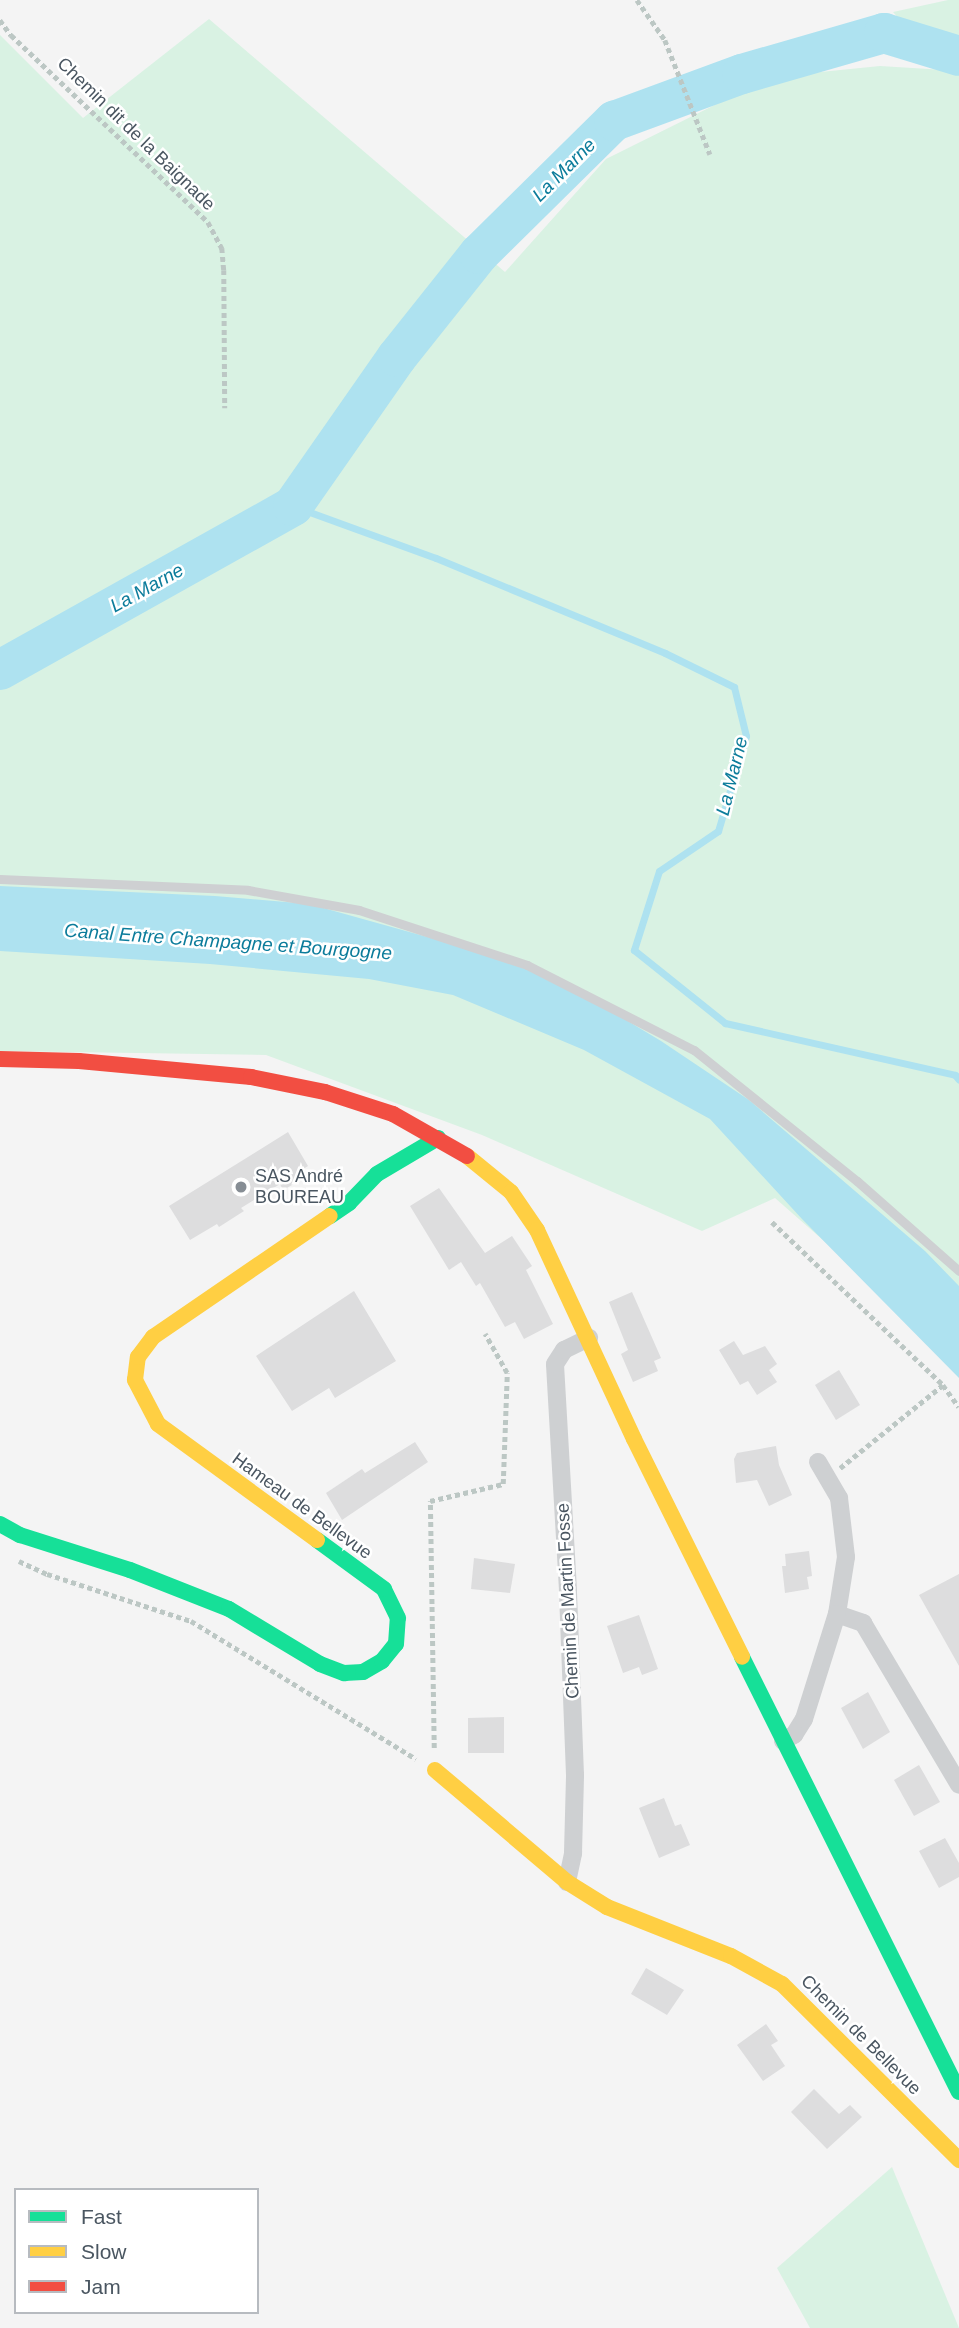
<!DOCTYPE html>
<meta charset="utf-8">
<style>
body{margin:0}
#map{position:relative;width:959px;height:2328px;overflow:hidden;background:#f4f4f4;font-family:Helvetica,sans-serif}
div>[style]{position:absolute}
.green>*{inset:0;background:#d9f2e3}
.water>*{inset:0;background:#aee2f0}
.stream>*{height:7px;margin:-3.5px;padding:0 3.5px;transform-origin:3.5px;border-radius:3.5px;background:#aee2f0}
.river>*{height:40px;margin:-20px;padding:0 20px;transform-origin:20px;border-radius:20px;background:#aee2f0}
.building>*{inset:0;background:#ddddde}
.path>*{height:4.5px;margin-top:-2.25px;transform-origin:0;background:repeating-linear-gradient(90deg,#bcc7c4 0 5px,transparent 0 8.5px)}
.lane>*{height:9px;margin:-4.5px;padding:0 4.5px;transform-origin:4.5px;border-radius:4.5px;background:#ced0d2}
.street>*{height:18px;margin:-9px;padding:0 9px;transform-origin:9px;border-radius:9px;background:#ced0d2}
.fast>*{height:16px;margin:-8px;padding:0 8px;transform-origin:8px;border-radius:8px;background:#16e098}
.slow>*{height:16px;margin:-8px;padding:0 8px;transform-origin:8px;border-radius:8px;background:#ffcf43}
.jam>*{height:16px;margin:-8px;padding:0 8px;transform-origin:8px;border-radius:8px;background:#f24e42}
.dots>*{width:19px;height:19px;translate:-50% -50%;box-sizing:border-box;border:4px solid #fff;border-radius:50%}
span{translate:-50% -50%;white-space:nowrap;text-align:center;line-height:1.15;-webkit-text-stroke:5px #fff;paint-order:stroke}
.street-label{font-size:18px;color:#4a5661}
.poi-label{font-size:18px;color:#4a5661}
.left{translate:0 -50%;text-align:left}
.water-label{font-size:19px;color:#0c7c9b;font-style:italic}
.legend{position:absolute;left:14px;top:2188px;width:245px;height:126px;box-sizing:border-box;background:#fff;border:2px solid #b7bbc0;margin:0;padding:9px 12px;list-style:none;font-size:21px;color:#4a5661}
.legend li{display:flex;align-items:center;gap:14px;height:35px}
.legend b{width:35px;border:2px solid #b7bbc0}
</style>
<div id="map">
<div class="green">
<div style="clip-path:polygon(948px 0,959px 0,959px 1373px,914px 1320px,775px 1198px,702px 1231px,482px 1135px,266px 1055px,0 1051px,0 35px,83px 118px,209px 19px,505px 272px,606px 159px,771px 77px,880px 66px,945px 70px,893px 12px)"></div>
<div style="clip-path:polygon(892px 2167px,959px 2328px,810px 2328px,777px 2268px)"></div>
</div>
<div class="water">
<div style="clip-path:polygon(0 886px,215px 896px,309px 904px,449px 943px,537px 973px,586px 996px,661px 1041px,749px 1100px,925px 1251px,959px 1286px,959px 1378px,802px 1219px,710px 1119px,584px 1050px,453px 995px,369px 979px,210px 964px,0 951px)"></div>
</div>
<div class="stream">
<div style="left:293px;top:506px;width:152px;rotate:20deg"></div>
<div style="left:436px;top:558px;width:248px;rotate:22.5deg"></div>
<div style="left:665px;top:653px;width:77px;rotate:26.2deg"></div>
<div style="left:734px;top:687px;width:50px;rotate:76.2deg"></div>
<div style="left:746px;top:736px;width:99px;rotate:106.4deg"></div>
<div style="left:718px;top:831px;width:71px;rotate:145.9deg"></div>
<div style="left:659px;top:871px;width:83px;rotate:107.6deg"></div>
<div style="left:634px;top:950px;width:117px;rotate:38.7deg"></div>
<div style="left:725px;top:1023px;width:236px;rotate:12.7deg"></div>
<div style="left:955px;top:1075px;width:6px;rotate:51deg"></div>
</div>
<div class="river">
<div style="left:0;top:670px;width:336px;rotate:-29.2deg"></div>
<div style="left:293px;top:506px;width:182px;rotate:-55.1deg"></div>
<div style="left:397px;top:357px;width:132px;rotate:-51.5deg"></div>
<div style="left:479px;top:254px;width:190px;rotate:-44.6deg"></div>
<div style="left:614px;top:121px;width:136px;rotate:-20.2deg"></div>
<div style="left:742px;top:74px;width:148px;rotate:-16.1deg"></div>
<div style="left:884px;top:33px;width:78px;rotate:17deg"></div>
</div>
<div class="building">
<div style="clip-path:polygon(288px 1132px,308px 1166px,297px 1173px,301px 1180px,283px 1190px,280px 1184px,241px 1208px,244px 1211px,219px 1227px,217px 1224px,190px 1240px,169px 1206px)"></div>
<div style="clip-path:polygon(439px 1188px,485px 1253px,512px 1236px,532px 1266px,526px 1270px,553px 1324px,524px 1339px,515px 1322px,505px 1327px,480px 1283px,476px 1286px,461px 1262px,449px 1270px,410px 1206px)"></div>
<div style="clip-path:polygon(354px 1291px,396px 1361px,335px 1398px,329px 1388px,292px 1411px,256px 1356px)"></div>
<div style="clip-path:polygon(632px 1292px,661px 1358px,654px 1361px,658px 1371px,633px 1382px,621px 1354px,628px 1350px,609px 1302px)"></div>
<div style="clip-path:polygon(734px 1341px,743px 1355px,765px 1346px,777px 1364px,769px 1370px,777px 1382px,757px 1395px,748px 1381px,740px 1385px,719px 1350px)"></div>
<div style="clip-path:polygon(839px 1370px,860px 1405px,836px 1420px,815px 1385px)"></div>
<div style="clip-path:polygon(415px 1442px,428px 1462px,342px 1520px,326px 1493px,362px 1469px,365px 1473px)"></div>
<div style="clip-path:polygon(776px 1446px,779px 1465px,792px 1495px,769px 1506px,757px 1480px,736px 1483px,734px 1459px,737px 1453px)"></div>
<div style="clip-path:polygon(809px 1551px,812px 1576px,807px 1577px,809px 1589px,785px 1593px,782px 1566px,786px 1566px,785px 1554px)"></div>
<div style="clip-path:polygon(474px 1558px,515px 1564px,510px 1593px,471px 1589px)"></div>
<div style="clip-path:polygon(959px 1574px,959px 1666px,919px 1595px)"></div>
<div style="clip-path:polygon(639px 1615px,658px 1669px,642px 1675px,639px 1667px,623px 1673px,607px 1626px)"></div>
<div style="clip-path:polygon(868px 1692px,890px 1732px,863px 1749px,841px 1708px)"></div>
<div style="clip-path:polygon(504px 1717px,504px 1753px,468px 1753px,468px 1718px)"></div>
<div style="clip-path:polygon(919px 1765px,940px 1802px,914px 1816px,894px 1780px)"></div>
<div style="clip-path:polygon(664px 1798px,675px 1826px,681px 1824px,690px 1845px,659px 1858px,639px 1808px)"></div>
<div style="clip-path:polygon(945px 1838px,959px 1863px,959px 1877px,939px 1888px,919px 1851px)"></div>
<div style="clip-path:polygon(646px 1968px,684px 1990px,667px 2015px,631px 1994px)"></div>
<div style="clip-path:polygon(766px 2024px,778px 2041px,771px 2045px,785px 2066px,763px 2081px,737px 2045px)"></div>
<div style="clip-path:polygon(814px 2089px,839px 2114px,850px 2105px,862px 2117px,827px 2149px,791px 2112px)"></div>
</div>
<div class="path">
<div style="left:637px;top:0;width:49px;rotate:55deg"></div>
<div style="left:665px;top:40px;width:123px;rotate:68.5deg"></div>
<div style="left:0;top:20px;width:19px;rotate:54deg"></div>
<div style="left:11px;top:35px;width:272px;rotate:43.5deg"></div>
<div style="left:208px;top:222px;width:30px;rotate:62deg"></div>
<div style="left:222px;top:248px;width:22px;rotate:85deg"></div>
<div style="left:224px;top:270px;width:138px;rotate:89.6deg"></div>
<div style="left:772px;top:1222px;width:236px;rotate:43.6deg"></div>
<div style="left:943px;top:1385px;width:27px;rotate:54deg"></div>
<div style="left:840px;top:1468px;width:132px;rotate:-38.9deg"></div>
<div style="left:19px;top:1561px;width:31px;rotate:25deg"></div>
<div style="left:47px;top:1574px;width:151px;rotate:18.1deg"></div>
<div style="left:191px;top:1621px;width:264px;rotate:31.5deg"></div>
<div style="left:434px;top:1748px;width:247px;rotate:-90.9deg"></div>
<div style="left:430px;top:1501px;width:75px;rotate:-13.1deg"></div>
<div style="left:503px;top:1484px;width:111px;rotate:-87.9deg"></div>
<div style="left:507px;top:1373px;width:45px;rotate:-119.4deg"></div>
</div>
<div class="lane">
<div style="left:0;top:879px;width:248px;rotate:2.5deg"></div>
<div style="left:248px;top:890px;width:113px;rotate:10.2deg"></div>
<div style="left:359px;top:910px;width:177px;rotate:18.1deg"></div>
<div style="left:527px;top:965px;width:187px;rotate:27deg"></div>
<div style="left:694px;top:1050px;width:209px;rotate:38.8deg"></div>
<div style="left:857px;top:1181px;width:136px;rotate:41.4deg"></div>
</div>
<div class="street">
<div style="left:818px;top:1462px;width:42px;rotate:59.7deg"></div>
<div style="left:839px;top:1498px;width:59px;rotate:83.2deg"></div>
<div style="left:846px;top:1557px;width:58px;rotate:99deg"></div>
<div style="left:837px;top:1614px;width:28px;rotate:19deg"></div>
<div style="left:863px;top:1623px;width:188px;rotate:59.3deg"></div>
<div style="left:783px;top:1741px;width:13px;rotate:-29deg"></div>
<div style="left:794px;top:1735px;width:19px;rotate:-58deg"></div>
<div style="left:804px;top:1719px;width:110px;rotate:-72.6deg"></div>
<div style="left:567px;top:1882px;width:30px;rotate:-78deg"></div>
<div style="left:573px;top:1853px;width:78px;rotate:-88.5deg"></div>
<div style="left:575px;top:1775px;width:185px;rotate:-92.2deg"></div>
<div style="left:568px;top:1590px;width:226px;rotate:-93.3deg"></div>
<div style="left:555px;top:1364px;width:17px;rotate:-57deg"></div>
<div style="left:564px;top:1350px;width:28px;rotate:-26deg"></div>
</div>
<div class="fast">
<div style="left:330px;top:1216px;width:23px;rotate:-34deg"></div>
<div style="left:349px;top:1203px;width:40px;rotate:-46deg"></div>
<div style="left:377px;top:1174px;width:71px;rotate:-30.5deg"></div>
<div style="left:0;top:1524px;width:23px;rotate:29deg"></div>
<div style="left:20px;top:1535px;width:115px;rotate:17.7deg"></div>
<div style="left:130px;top:1570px;width:106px;rotate:21.5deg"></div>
<div style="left:229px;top:1609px;width:106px;rotate:31.1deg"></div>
<div style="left:320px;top:1664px;width:26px;rotate:21deg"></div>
<div style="left:344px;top:1673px;width:19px;rotate:-3deg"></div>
<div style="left:363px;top:1672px;width:22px;rotate:-30deg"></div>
<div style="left:382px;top:1661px;width:22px;rotate:-51deg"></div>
<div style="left:396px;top:1644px;width:26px;rotate:-86deg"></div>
<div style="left:398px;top:1618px;width:32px;rotate:-116deg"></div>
<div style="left:384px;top:1589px;width:83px;rotate:-143.8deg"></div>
<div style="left:742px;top:1657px;width:486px;rotate:63.5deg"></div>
</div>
<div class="slow">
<div style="left:467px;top:1156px;width:57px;rotate:39.3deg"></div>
<div style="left:511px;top:1192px;width:46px;rotate:55.6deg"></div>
<div style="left:537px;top:1230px;width:230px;rotate:65.1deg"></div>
<div style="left:634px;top:1439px;width:243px;rotate:63.6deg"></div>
<div style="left:317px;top:1540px;width:197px;rotate:-143.9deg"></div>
<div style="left:158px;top:1424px;width:50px;rotate:-117.6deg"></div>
<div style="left:135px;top:1380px;width:23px;rotate:-83deg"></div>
<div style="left:138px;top:1357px;width:25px;rotate:-53deg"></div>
<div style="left:153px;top:1337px;width:214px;rotate:-34.4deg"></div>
<div style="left:435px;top:1770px;width:173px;rotate:40.3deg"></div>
<div style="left:567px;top:1882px;width:47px;rotate:32deg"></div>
<div style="left:607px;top:1907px;width:133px;rotate:21.6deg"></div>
<div style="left:731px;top:1956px;width:58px;rotate:28.8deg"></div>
<div style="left:782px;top:1984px;width:250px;rotate:44.8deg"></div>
</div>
<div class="jam">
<div style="left:0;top:1059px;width:79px;rotate:1.5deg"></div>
<div style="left:79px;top:1061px;width:173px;rotate:5.3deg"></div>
<div style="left:251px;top:1077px;width:76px;rotate:11.5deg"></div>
<div style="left:325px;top:1092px;width:71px;rotate:17.9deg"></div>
<div style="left:393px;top:1114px;width:85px;rotate:29.6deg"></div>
</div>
<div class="dots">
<div style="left:241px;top:1187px;background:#868d94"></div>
</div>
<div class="street-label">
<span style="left:136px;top:134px;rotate:44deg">Chemin dit de la Baignade</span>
<span style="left:302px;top:1506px;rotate:36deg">Hameau de Bellevue</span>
<span style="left:568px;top:1601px;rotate:-93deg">Chemin de Martin Fosse</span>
<span style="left:861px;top:2035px;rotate:45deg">Chemin de Bellevue</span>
</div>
<div class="poi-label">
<span class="left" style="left:255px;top:1187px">SAS André<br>BOUREAU</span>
</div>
<div class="water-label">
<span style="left:564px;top:170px;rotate:-45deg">La Marne</span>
<span style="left:147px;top:588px;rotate:-29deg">La Marne</span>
<span style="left:732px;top:776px;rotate:-76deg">La Marne</span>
<span style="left:228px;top:942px;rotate:4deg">Canal Entre Champagne et Bourgogne</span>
</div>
<ul class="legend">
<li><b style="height:9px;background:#16e098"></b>Fast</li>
<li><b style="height:9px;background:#ffcf43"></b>Slow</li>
<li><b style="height:9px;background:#f24e42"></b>Jam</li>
</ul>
</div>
